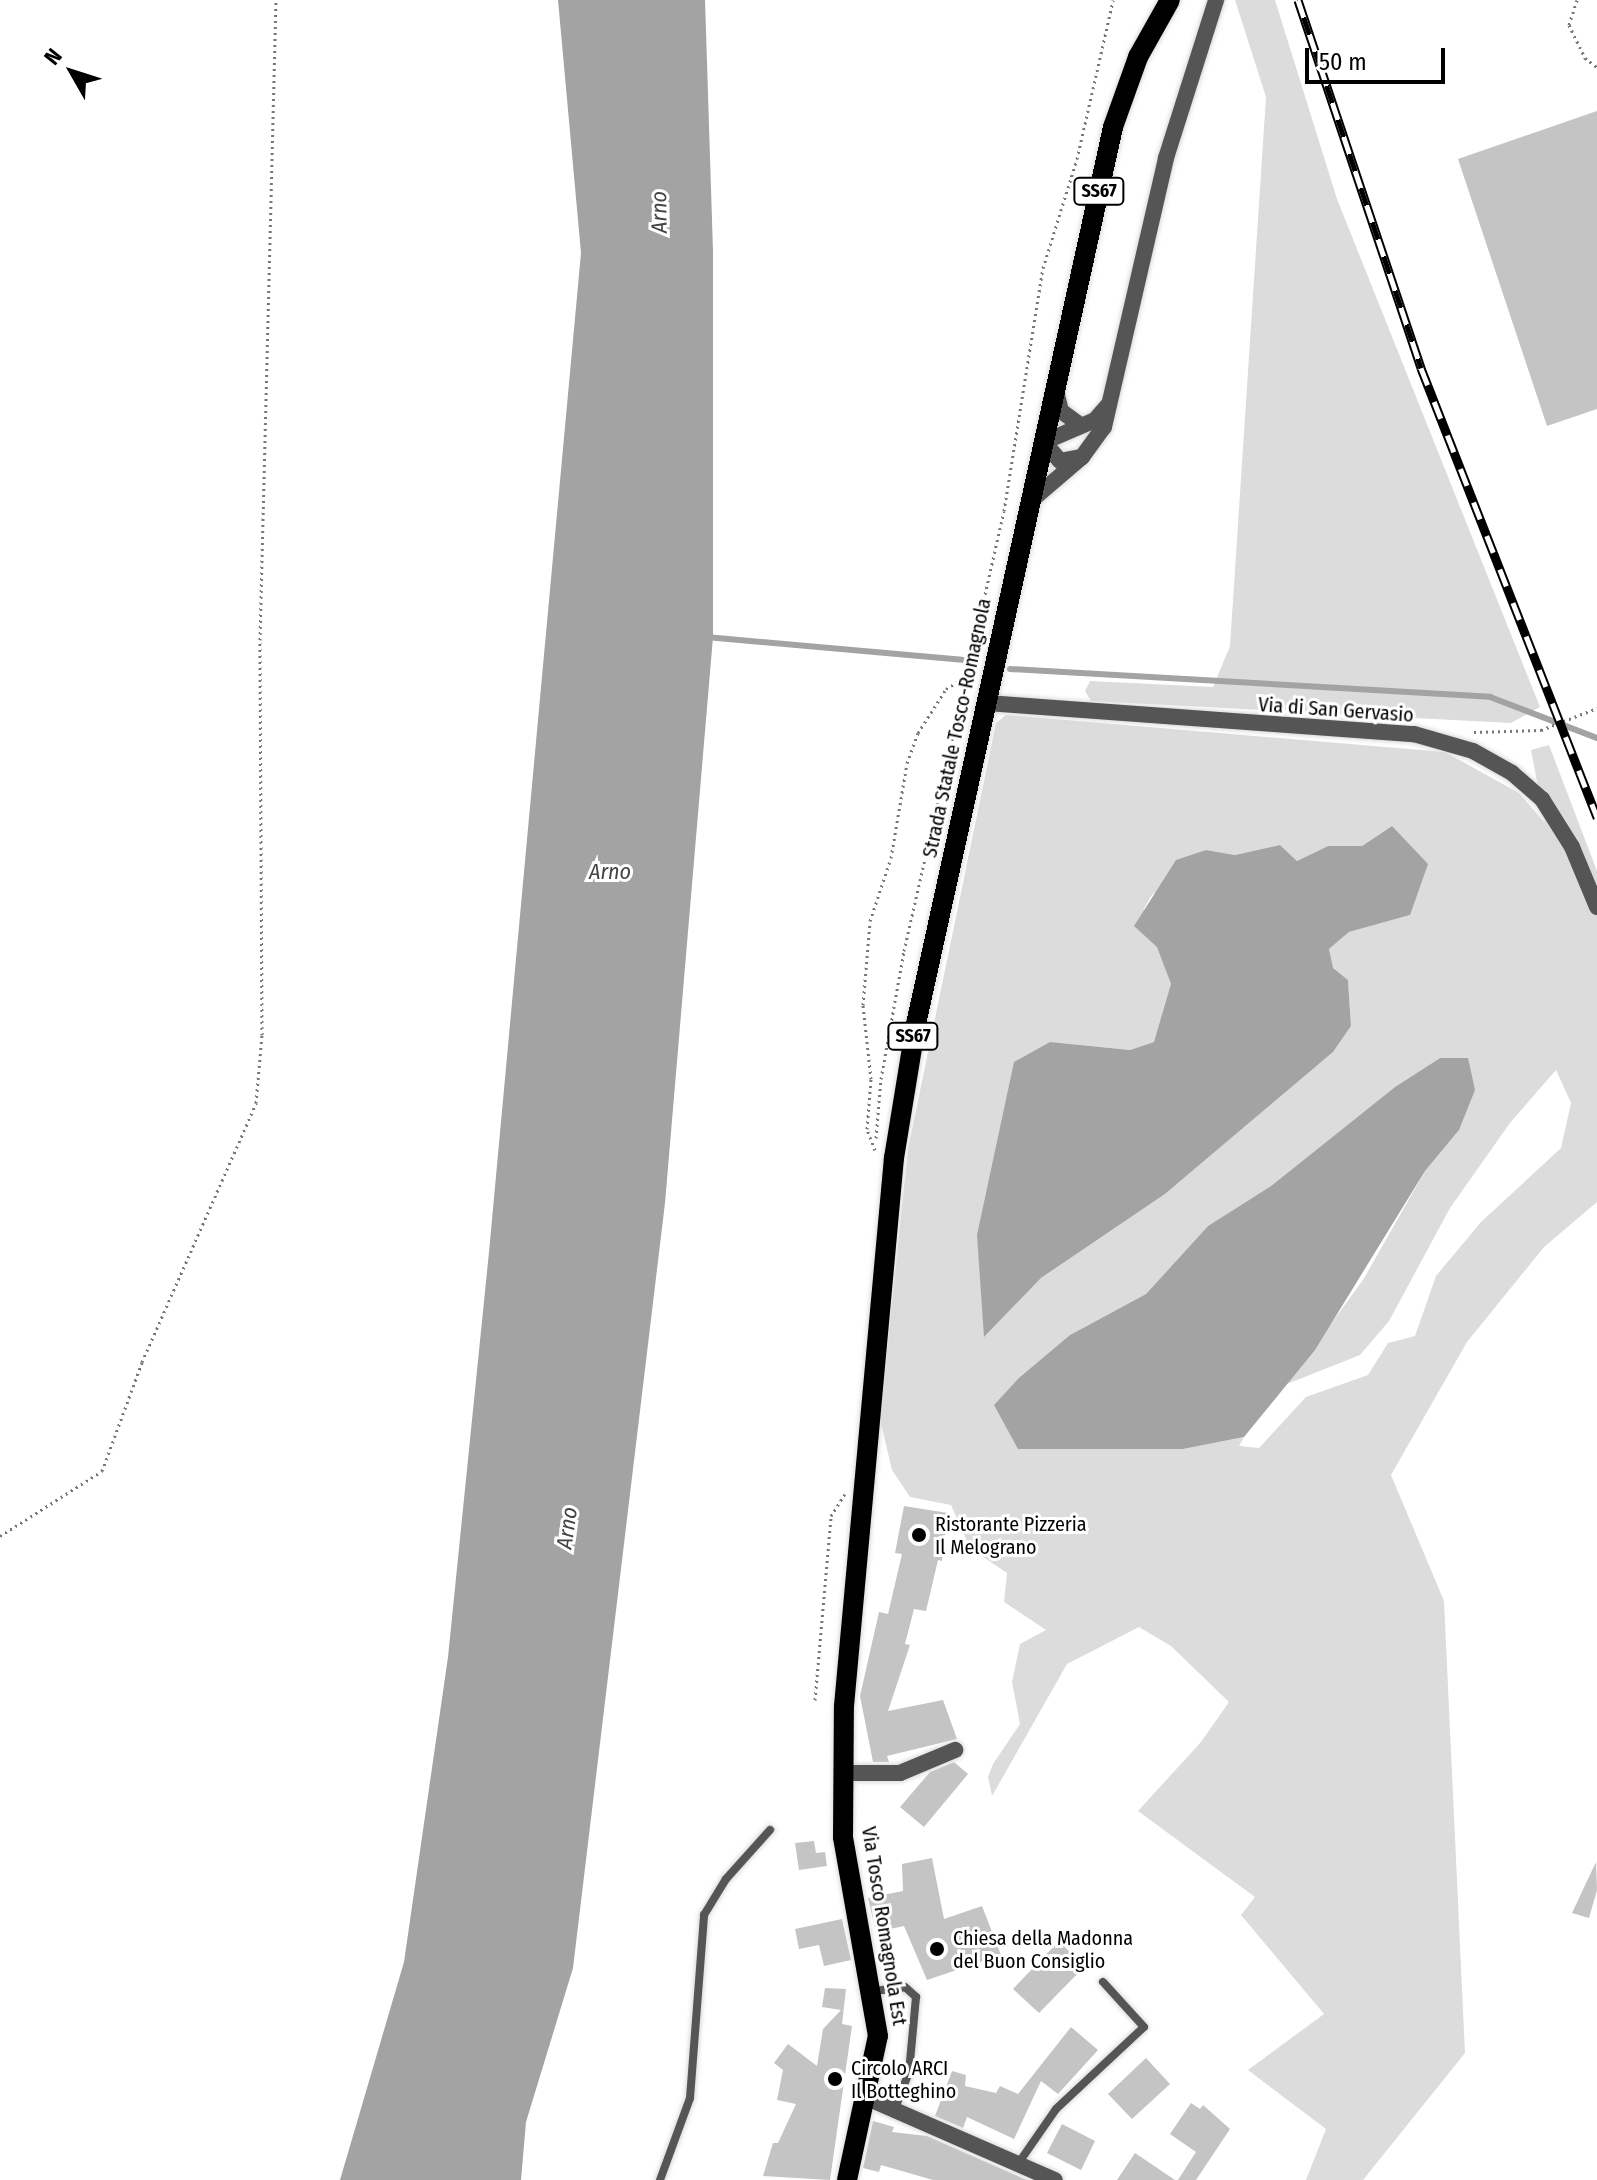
<!DOCTYPE html>
<style>
body{margin:0}
#map{position:relative;width:1597px;height:2180px;overflow:hidden;background:#fff;font-family:"Fira Sans Condensed",sans-serif}
div>[style]{position:absolute}
.green>*{inset:0;background:#dcdcdc}
.water>*{inset:0;background:#a3a3a3}
.stream>*{height:6px;margin:-3px;padding:0 3px;transform-origin:3px;border-radius:3px;background:#a3a3a3}
.building>*{inset:0;background:#c4c4c4}
.path>*{height:3px;margin-top:-1.5px;transform-origin:0;background:repeating-linear-gradient(90deg,#777 0 2px,transparent 0 6px)}
.roads{filter:drop-shadow(0 0 2px #dbdbdb) drop-shadow(0 0 2px #dbdbdb)}
.service>*{height:8px;margin:-4px;padding:0 4px;transform-origin:4px;border-radius:4px;background:#555}
.minor>*{height:16px;margin:-8px;padding:0 8px;transform-origin:8px;border-radius:8px;background:#555}
.tertiary>*{height:16px;margin:-8px;padding:0 8px;transform-origin:8px;border-radius:8px;background:#555}
.primary>*{height:20px;margin:-10px;padding:0 10px;transform-origin:10px;border-radius:10px;background:#000}
.rail>*{height:9px;margin-top:-4.5px;transform-origin:0;background:repeating-linear-gradient(90deg,#fff 0 18px,#000 0 36px);box-sizing:border-box;border-block:2px solid #000}
.dots>*{width:22px;height:22px;translate:-50% -50%;box-sizing:border-box;border:4px solid #fff;border-radius:50%}
span{translate:-50% -50%;white-space:nowrap;text-align:center;line-height:1.15;-webkit-text-stroke:6px #fff;paint-order:stroke}
.shield-label span{padding:2px 6px;background:#fff;border:2px solid;border-radius:6px;-webkit-text-stroke-width:0}
.shield-label{font-size:18px;color:#000;font-weight:700}
.street-label{font-size:20px;color:#000}
.poi-label{font-size:20px;color:#000}
.left{translate:0 -50%;text-align:left}
.water-label{font-size:22px;color:#444;font-style:italic}
.north{position:absolute;left:32px;top:32px;width:80px;height:80px;-webkit-text-stroke:6px #fff;paint-order:stroke;rotate:309deg;font-size:22px;font-weight:700;line-height:32px;text-align:center;color:#000}
.north::after{content:'';display:block;margin:auto;width:28px;height:36px;background:#000;clip-path:polygon(50% 0,100% 100%,50% 72%,0 100%)}
.scale{position:absolute;left:1305px;top:48px;width:140px;height:36px;box-sizing:border-box;border:4px solid #000;border-top:0;padding-left:10px;font-size:24px;line-height:28px;white-space:nowrap;color:#000;-webkit-text-stroke:6px #fff;paint-order:stroke}
</style>
<div id="map">
<div class="green">
<div style="clip-path:polygon(1235px 0,1275px 0,1337px 199px,1540px 707px,1511px 723px,1091px 701px,1085px 691px,1090px 681px,1213px 687px,1230px 646px,1266px 97px)"></div>
<div style="clip-path:polygon(evenodd,1006px 715px,1445px 752px,1519px 793px,1545px 823px,1531px 750px,1549px 745px,1597px 871px,1597px 1202px,1544px 1247px,1467px 1342px,1391px 1475px,1444px 1601px,1465px 2053px,1363px 2180px,1306px 2180px,1326px 2129px,1248px 2070px,1324px 2014px,1241px 1915px,1255px 1897px,1138px 1811px,1201px 1742px,1229px 1702px,1171px 1646px,1139px 1627px,1067px 1664px,992px 1796px,988px 1777px,993px 1764px,1020px 1724px,1012px 1682px,1020px 1644px,1046px 1630px,1004px 1602px,1007px 1573px,970px 1548px,951px 1505px,910px 1497px,892px 1470px,880px 1419px,908px 1149px,996px 723px,1006px 715px,1392px 826px,1410px 915px,1349px 932px,1329px 949px,1332px 968px,1348px 980px,1351px 1026px,1333px 1052px,1165px 1194px,1041px 1278px,985px 1336px,1050px 1042px,1130px 1050px,1154px 1042px,1164px 1019px,1171px 984px,1144px 909px,1151px 896px,1206px 850px,1235px 855px,1280px 845px,1297px 861px,1328px 846px,1362px 846px,1392px 826px,1006px 715px,1440px 1058px,1459px 1130px,1425px 1171px,1363px 1280px,1287px 1384px,1360px 1355px,1389px 1321px,1450px 1208px,1510px 1123px,1556px 1070px,1571px 1103px,1561px 1148px,1481px 1222px,1436px 1276px,1415px 1336px,1388px 1343px,1368px 1375px,1306px 1397px,1259px 1448px,1239px 1446px,1244px 1437px,1183px 1449px,994px 1405px,1070px 1335px,1146px 1294px,1208px 1226px,1271px 1186px,1395px 1087px,1440px 1058px)"></div>
</div>
<div class="water">
<div style="clip-path:polygon(558px 0,705px 0,713px 251px,713px 637px,665px 1203px,573px 1968px,526px 2122px,521px 2180px,340px 2180px,404px 1962px,448px 1657px,489px 1252px,581px 253px)"></div>
<div style="clip-path:polygon(1392px 826px,1428px 864px,1410px 915px,1349px 932px,1329px 949px,1333px 968px,1348px 980px,1351px 1026px,1333px 1052px,1165px 1194px,1041px 1278px,984px 1337px,977px 1235px,1014px 1062px,1050px 1042px,1130px 1050px,1154px 1042px,1171px 984px,1157px 947px,1134px 926px,1176px 860px,1206px 850px,1235px 855px,1280px 845px,1297px 861px,1328px 846px,1362px 846px)"></div>
<div style="clip-path:polygon(1440px 1058px,1468px 1058px,1475px 1090px,1459px 1130px,1425px 1171px,1315px 1350px,1244px 1437px,1183px 1449px,1018px 1449px,994px 1405px,1019px 1378px,1070px 1335px,1146px 1294px,1208px 1226px,1271px 1186px,1395px 1087px)"></div>
</div>
<div class="stream">
<div style="left:706px;top:637px;width:257px;rotate:5.1deg"></div>
<div style="left:1010px;top:669px;width:481px;rotate:3.3deg"></div>
<div style="left:1490px;top:697px;width:115px;rotate:21deg"></div>
</div>
<div class="building">
<div style="clip-path:polygon(1597px 111px,1597px 409px,1547px 426px,1458px 159px)"></div>
<div style="clip-path:polygon(904px 1506px,948px 1513px,942px 1561px,938px 1560px,926px 1611px,914px 1609px,905px 1644px,910px 1645px,888px 1711px,943px 1700px,957px 1739px,887px 1756px,889px 1762px,873px 1762px,860px 1696px,879px 1612px,888px 1614px,902px 1554px,895px 1553px)"></div>
<div style="clip-path:polygon(954px 1762px,968px 1774px,924px 1827px,900px 1807px,930px 1772px)"></div>
<div style="clip-path:polygon(814px 1841px,816px 1853px,825px 1852px,827px 1866px,799px 1870px,795px 1843px)"></div>
<div style="clip-path:polygon(932px 1858px,944px 1919px,982px 1906px,1001px 1955px,927px 1980px,904px 1926px,876px 1932px,868px 1898px,903px 1891px,902px 1864px)"></div>
<div style="clip-path:polygon(1596px 1862px,1597px 1890px,1589px 1918px,1572px 1913px)"></div>
<div style="clip-path:polygon(842px 1919px,851px 1960px,824px 1966px,819px 1945px,799px 1949px,795px 1929px)"></div>
<div style="clip-path:polygon(1059px 1941px,1084px 1967px,1039px 2013px,1013px 1989px)"></div>
<div style="clip-path:polygon(825px 1988px,846px 1989px,842px 2024px,852px 2026px,830px 2180px,763px 2176px,773px 2143px,778px 2143px,796px 2104px,777px 2100px,783px 2070px,774px 2063px,788px 2044px,817px 2066px,823px 2029px,841px 2010px,822px 2007px)"></div>
<div style="clip-path:polygon(1071px 2027px,1098px 2050px,1058px 2094px,1041px 2081px,1014px 2139px,967px 2117px,963px 2128px,935px 2116px,952px 2071px,966px 2075px,965px 2086px,996px 2093px,1000px 2086px,1018px 2094px)"></div>
<div style="clip-path:polygon(1146px 2058px,1170px 2084px,1132px 2119px,1108px 2094px)"></div>
<div style="clip-path:polygon(1191px 2103px,1200px 2109px,1203px 2105px,1230px 2129px,1196px 2180px,1178px 2180px,1196px 2152px,1170px 2134px)"></div>
<div style="clip-path:polygon(873px 2121px,894px 2127px,892px 2132px,927px 2136px,1027px 2180px,933px 2180px,881px 2165px,879px 2172px,863px 2168px)"></div>
<div style="clip-path:polygon(1062px 2124px,1095px 2141px,1081px 2170px,1047px 2153px)"></div>
<div style="clip-path:polygon(1135px 2153px,1175px 2180px,1117px 2180px)"></div>
</div>
<div class="path">
<div style="left:1577px;top:0;width:26px;rotate:108deg"></div>
<div style="left:1569px;top:25px;width:37px;rotate:64deg"></div>
<div style="left:1585px;top:58px;width:15px;rotate:37deg"></div>
<div style="left:1474px;top:732px;width:67px;rotate:-1.7deg"></div>
<div style="left:1541px;top:730px;width:60px;rotate:-21.4deg"></div>
<div style="left:876px;top:1138px;width:59px;rotate:-85.2deg"></div>
<div style="left:881px;top:1079px;width:130px;rotate:-79.8deg"></div>
<div style="left:904px;top:951px;width:451px;rotate:-77.2deg"></div>
<div style="left:1004px;top:511px;width:246px;rotate:-80.9deg"></div>
<div style="left:1043px;top:268px;width:114px;rotate:-72.7deg"></div>
<div style="left:1077px;top:159px;width:163px;rotate:-77.2deg"></div>
<div style="left:875px;top:1150px;width:22px;rotate:-111deg"></div>
<div style="left:867px;top:1129px;width:50px;rotate:-85.4deg"></div>
<div style="left:871px;top:1079px;width:74px;rotate:-96.2deg"></div>
<div style="left:863px;top:1005px;width:84px;rotate:-85.2deg"></div>
<div style="left:870px;top:921px;width:66px;rotate:-71.6deg"></div>
<div style="left:891px;top:858px;width:96px;rotate:-80.4deg"></div>
<div style="left:907px;top:763px;width:32px;rotate:-70deg"></div>
<div style="left:918px;top:733px;width:52px;rotate:-57.5deg"></div>
<div style="left:946px;top:689px;width:25px;rotate:-32deg"></div>
<div style="left:0;top:1536px;width:121px;rotate:-32.5deg"></div>
<div style="left:102px;top:1471px;width:116px;rotate:-69.8deg"></div>
<div style="left:142px;top:1362px;width:283px;rotate:-66.2deg"></div>
<div style="left:256px;top:1103px;width:68px;rotate:-85deg"></div>
<div style="left:262px;top:1035px;width:395px;rotate:-90.3deg"></div>
<div style="left:260px;top:640px;width:640px;rotate:-88.57deg"></div>
<div style="left:815px;top:1700px;width:185px;rotate:-85deg"></div>
<div style="left:831px;top:1516px;width:26px;rotate:-58deg"></div>
</div>
<div class="roads">
<div class="service">
<div style="left:874px;top:1991px;width:31px;rotate:-7deg"></div>
<div style="left:905px;top:1987px;width:15px;rotate:42deg"></div>
<div style="left:916px;top:1997px;width:75px;rotate:95.3deg"></div>
<div style="left:909px;top:2072px;width:42px;rotate:111deg"></div>
<div style="left:1020px;top:2161px;width:63px;rotate:-55.3deg"></div>
<div style="left:1056px;top:2109px;width:120px;rotate:-43deg"></div>
<div style="left:1144px;top:2027px;width:61px;rotate:-132.3deg"></div>
<div style="left:660px;top:2180px;width:87px;rotate:-69.9deg"></div>
<div style="left:690px;top:2098px;width:184px;rotate:-85.6deg"></div>
<div style="left:704px;top:1915px;width:42px;rotate:-58.6deg"></div>
<div style="left:726px;top:1879px;width:66px;rotate:-48.1deg"></div>
</div>
<div class="minor">
<div style="left:1056px;top:391px;width:21px;rotate:76deg"></div>
<div style="left:1061px;top:411px;width:24px;rotate:36deg"></div>
<div style="left:1082px;top:457px;width:22px;rotate:170deg"></div>
<div style="left:1060px;top:461px;width:25px;rotate:-130deg"></div>
<div style="left:1044px;top:442px;width:56px;rotate:-23.3deg"></div>
<div style="left:1095px;top:420px;width:20px;rotate:-49deg"></div>
<div style="left:1033px;top:499px;width:65px;rotate:-40.6deg"></div>
<div style="left:1082px;top:457px;width:37px;rotate:-54deg"></div>
<div style="left:1104px;top:427px;width:276px;rotate:-77deg"></div>
<div style="left:1166px;top:158px;width:166px;rotate:-72.4deg"></div>
<div style="left:842px;top:1773px;width:58px"></div>
<div style="left:900px;top:1773px;width:60px;rotate:-22.7deg"></div>
<div style="left:867px;top:2098px;width:205px;rotate:23.6deg"></div>
</div>
<div class="tertiary">
<div style="left:987px;top:703px;width:428px;rotate:4.2deg"></div>
<div style="left:1414px;top:734px;width:61px;rotate:16.1deg"></div>
<div style="left:1473px;top:751px;width:45px;rotate:29.4deg"></div>
<div style="left:1512px;top:773px;width:40px;rotate:41deg"></div>
<div style="left:1542px;top:799px;width:57px;rotate:58deg"></div>
<div style="left:1572px;top:847px;width:65px;rotate:67.4deg"></div>
</div>
<div class="primary">
<div style="left:847px;top:2180px;width:147px;rotate:-77.9deg"></div>
<div style="left:878px;top:2036px;width:202px;rotate:-100deg"></div>
<div style="left:843px;top:1837px;width:131px;rotate:-89.6deg"></div>
<div style="left:844px;top:1706px;width:550px;rotate:-84.79deg"></div>
<div style="left:894px;top:1158px;width:136px;rotate:-80.7deg"></div>
<div style="left:916px;top:1024px;width:918px;rotate:-77.61deg"></div>
<div style="left:1113px;top:127px;width:74px;rotate:-70.3deg"></div>
<div style="left:1138px;top:57px;width:65px;rotate:-60.7deg"></div>
</div>
</div>
<div class="rail">
<div style="left:1298px;top:0;width:388px;rotate:71.5deg"></div>
<div style="left:1421px;top:368px;width:483px;rotate:68.6deg"></div>
</div>
<div class="dots">
<div style="left:919px;top:1535px;background:#000"></div>
<div style="left:937px;top:1949px;background:#000"></div>
<div style="left:835px;top:2079px;background:#000"></div>
</div>
<div class="shield-label">
<span style="left:1099px;top:191px">SS67</span>
<span style="left:913px;top:1036px">SS67</span>
</div>
<div class="street-label">
<span style="left:1336px;top:710px;rotate:4deg">Via di San Gervasio</span>
<span style="left:957px;top:728px;rotate:-78deg">Strada Statale Tosco-Romagnola</span>
<span style="left:884px;top:1926px;rotate:81deg">Via Tosco Romagnola Est</span>
</div>
<div class="poi-label">
<span class="left" style="left:935px;top:1536px">Ristorante Pizzeria<br>Il Melograno</span>
<span class="left" style="left:953px;top:1950px">Chiesa della Madonna<br>del Buon Consiglio</span>
<span class="left" style="left:851px;top:2080px">Circolo ARCI<br>Il Botteghino</span>
</div>
<div class="water-label">
<span style="left:659px;top:212px;rotate:-91deg">Arno</span>
<span style="left:610px;top:872px">Arno</span>
<span style="left:567px;top:1528px;rotate:-82deg">Arno</span>
</div>
<div class="north">N</div>
<div class="scale">50 m</div>
</div>
